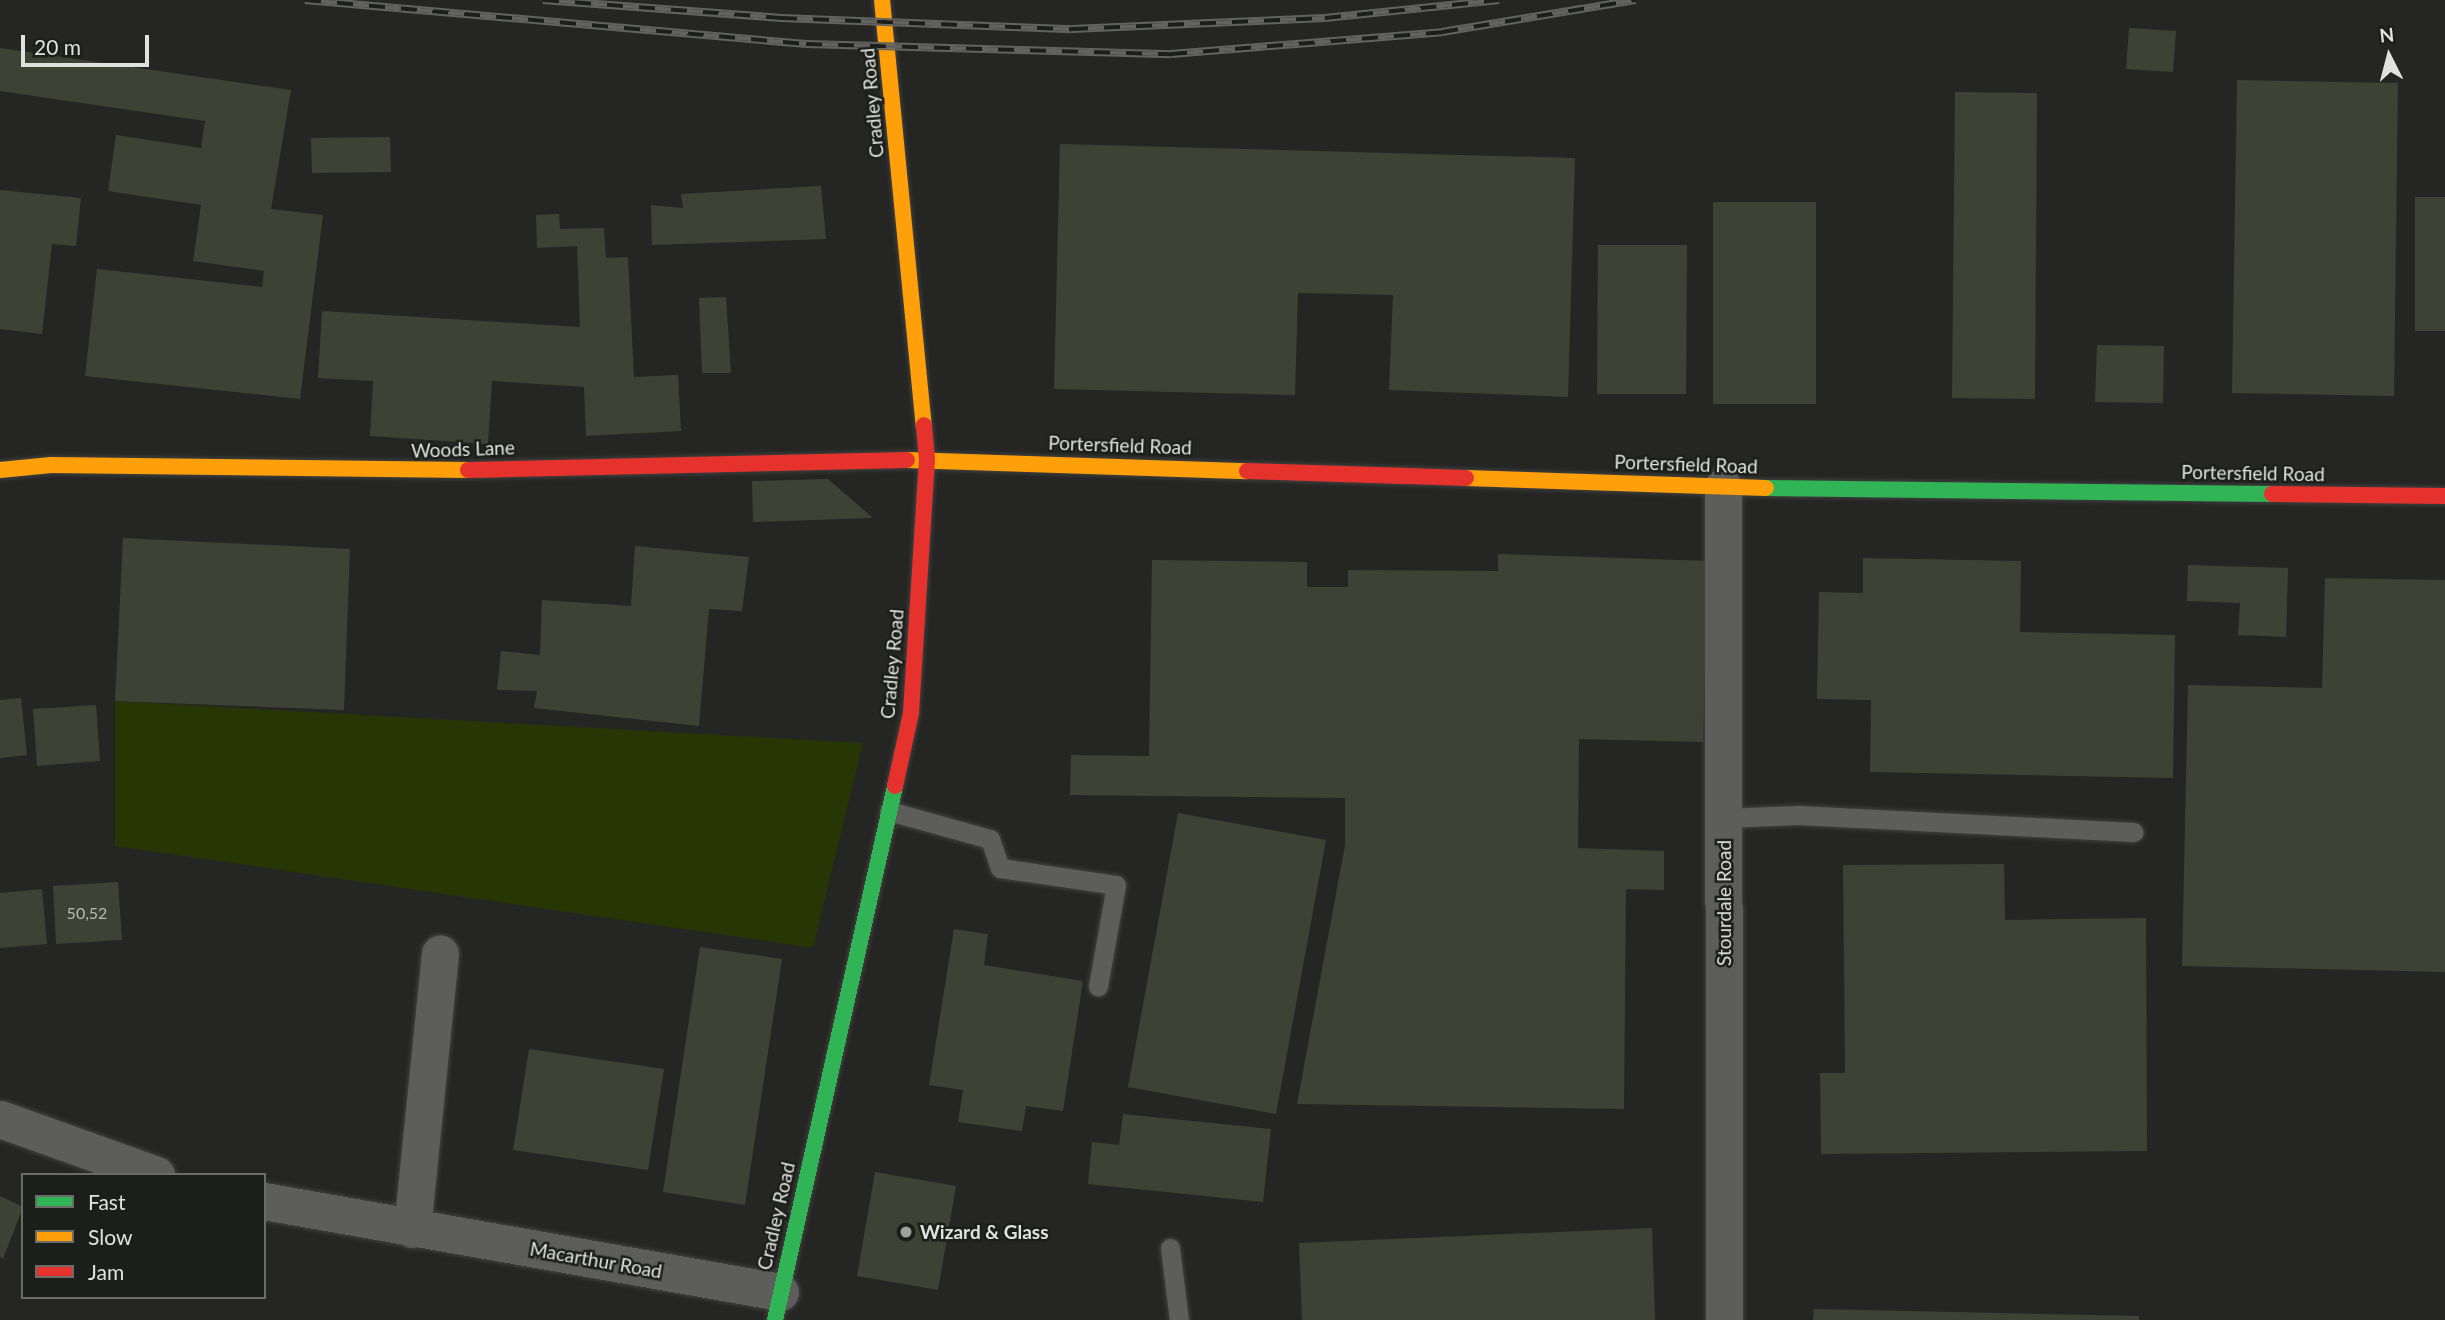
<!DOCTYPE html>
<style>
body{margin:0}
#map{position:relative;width:2445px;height:1320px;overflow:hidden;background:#252624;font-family:Lato,sans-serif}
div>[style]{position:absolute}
.green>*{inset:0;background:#283505}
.building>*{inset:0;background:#3e4234}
.roads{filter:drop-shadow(0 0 2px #40413f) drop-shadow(0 0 2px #40413f)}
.lane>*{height:19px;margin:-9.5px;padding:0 9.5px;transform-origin:9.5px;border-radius:9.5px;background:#5d5d5c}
.street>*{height:37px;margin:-18.5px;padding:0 18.5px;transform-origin:18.5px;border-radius:18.5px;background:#5d5d5c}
.fast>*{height:16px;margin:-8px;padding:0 8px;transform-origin:8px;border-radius:8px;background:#30b455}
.slow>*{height:16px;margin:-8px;padding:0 8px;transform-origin:8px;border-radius:8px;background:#ff9f0a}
.jam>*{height:16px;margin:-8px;padding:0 8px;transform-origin:8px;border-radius:8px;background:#e5322d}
.rail>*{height:8px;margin-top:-4px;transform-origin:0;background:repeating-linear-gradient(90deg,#1c1e19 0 16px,#626361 0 32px);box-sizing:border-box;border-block:2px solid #626361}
.dots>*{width:19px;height:19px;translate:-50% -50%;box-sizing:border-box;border:4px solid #1c1e19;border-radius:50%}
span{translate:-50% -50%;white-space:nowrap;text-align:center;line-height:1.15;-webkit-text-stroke:5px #1c1e19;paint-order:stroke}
.number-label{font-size:16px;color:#b8bab4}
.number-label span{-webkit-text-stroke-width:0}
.street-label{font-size:19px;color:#e1e2df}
.poi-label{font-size:19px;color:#e1e2df;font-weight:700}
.left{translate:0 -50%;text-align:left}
.legend{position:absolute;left:21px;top:1173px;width:245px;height:126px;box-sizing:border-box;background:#1c1e19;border:2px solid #6b6c68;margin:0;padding:9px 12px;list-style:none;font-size:21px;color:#e1e2df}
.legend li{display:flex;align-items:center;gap:14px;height:35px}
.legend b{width:35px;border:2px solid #6b6c68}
.north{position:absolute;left:2354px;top:21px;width:70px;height:70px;-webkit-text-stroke:5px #1c1e19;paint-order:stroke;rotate:354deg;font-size:19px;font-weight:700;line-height:28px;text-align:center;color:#e1e2df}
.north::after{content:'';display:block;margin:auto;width:24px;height:32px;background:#e1e2df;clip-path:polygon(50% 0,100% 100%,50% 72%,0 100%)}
.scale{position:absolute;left:21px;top:35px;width:128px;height:32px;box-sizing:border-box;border:4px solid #e1e2df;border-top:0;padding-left:9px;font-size:21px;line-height:24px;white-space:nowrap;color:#e1e2df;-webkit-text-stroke:5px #1c1e19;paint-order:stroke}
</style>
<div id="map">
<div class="green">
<div style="clip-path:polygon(115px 701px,863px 743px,813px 948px,115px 846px)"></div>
</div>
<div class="building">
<div style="clip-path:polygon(2129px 28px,2176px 31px,2173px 72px,2126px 69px)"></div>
<div style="clip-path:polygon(0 48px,291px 90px,271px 209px,323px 215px,300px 399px,85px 376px,97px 269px,262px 287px,264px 271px,193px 261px,201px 205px,108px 191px,116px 135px,201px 148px,205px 121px,0 91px)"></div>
<div style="clip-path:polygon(2237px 80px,2398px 83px,2394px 396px,2232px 393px)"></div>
<div style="clip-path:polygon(1955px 92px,2037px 93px,2035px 399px,1952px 398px)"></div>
<div style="clip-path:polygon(390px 137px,391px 172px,312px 173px,311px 138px)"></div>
<div style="clip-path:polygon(1060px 144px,1575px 158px,1568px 397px,1389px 390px,1393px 295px,1298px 293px,1295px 395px,1054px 389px)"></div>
<div style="clip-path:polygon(821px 186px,826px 239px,652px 245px,651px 205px,683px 208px,681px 194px)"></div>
<div style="clip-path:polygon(0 190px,81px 198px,76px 246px,52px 244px,42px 334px,0 329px)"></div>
<div style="clip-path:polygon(2415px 197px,2445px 197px,2445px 331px,2415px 331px)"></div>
<div style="clip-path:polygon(1713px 202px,1816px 202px,1816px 404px,1713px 404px)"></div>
<div style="clip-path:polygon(559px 214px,560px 229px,604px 228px,606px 258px,628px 257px,634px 377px,678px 375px,681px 431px,586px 436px,584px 387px,492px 381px,488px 444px,370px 436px,373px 381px,318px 378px,322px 311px,580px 327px,577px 246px,537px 248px,536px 215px)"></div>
<div style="clip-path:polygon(1598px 245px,1687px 245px,1686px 394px,1597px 394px)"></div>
<div style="clip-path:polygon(726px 297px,731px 373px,702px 373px,699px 298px)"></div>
<div style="clip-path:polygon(2097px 345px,2164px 346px,2163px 403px,2095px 402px)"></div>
<div style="clip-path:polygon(828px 479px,873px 518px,753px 522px,752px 481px)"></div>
<div style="clip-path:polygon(123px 538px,350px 549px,344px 710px,115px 701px)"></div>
<div style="clip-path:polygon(635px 546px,749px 557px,742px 611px,709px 609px,699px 726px,534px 708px,537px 691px,497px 690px,501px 651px,540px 655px,542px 600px,631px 606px)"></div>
<div style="clip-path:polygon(1498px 554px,1708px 561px,1703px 742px,1579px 739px,1578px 848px,1664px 851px,1664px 890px,1626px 889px,1624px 1109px,1297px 1104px,1345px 845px,1345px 798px,1070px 795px,1071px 755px,1149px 756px,1152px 560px,1307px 562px,1307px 587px,1348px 587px,1348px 570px,1498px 571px)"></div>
<div style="clip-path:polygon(1863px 558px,2021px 561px,2020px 632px,2175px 635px,2173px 778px,1870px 772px,1871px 700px,1817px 699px,1819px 592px,1863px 593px)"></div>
<div style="clip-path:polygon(2188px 565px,2288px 568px,2286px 637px,2238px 635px,2240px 603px,2187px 601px)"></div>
<div style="clip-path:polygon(2325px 578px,2445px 580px,2445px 972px,2182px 966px,2188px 685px,2322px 688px)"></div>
<div style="clip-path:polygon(21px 698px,27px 755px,0 758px,0 700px)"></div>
<div style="clip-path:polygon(96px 705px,100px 761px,37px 766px,33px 709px)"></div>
<div style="clip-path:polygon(1178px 813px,1326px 840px,1276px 1114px,1128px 1087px)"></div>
<div style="clip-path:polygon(2004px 864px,2005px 920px,2146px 918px,2147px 1151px,1821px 1154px,1820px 1073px,1845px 1073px,1843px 865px)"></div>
<div style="clip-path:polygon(118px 882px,122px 940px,56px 944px,53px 886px)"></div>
<div style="clip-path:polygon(42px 889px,47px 944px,0 948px,0 893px)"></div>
<div style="clip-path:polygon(954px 929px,988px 934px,984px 965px,1083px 981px,1063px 1111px,1026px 1106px,1022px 1131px,958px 1122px,963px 1090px,929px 1085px)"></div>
<div style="clip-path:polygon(700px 947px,782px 959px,745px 1205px,663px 1192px)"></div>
<div style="clip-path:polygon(529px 1049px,664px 1069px,648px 1170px,513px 1150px)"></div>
<div style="clip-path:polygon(1123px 1114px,1271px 1129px,1263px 1202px,1088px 1184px,1092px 1142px,1119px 1145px)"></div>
<div style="clip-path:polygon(875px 1172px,956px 1186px,938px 1290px,857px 1276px)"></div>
<div style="clip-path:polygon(0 1196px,23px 1207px,3px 1259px,0 1257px)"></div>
<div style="clip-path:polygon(1652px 1228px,1655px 1320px,1302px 1320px,1299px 1243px)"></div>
<div style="clip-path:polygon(1814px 1309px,2139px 1316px,2139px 1320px,1813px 1320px)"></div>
</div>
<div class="roads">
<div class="lane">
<div style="left:889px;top:811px;width:105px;rotate:15.5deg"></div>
<div style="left:990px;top:839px;width:31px;rotate:71deg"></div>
<div style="left:1000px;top:868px;width:117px;rotate:8.3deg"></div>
<div style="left:1116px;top:885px;width:103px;rotate:100.1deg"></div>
<div style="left:1724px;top:818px;width:74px;rotate:-2.3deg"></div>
<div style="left:1798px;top:815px;width:336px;rotate:2.9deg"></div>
<div style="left:1170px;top:1248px;width:73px;rotate:82.9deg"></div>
</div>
<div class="street">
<div style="left:1723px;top:487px;width:833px;rotate:89.93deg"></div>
<div style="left:0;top:1119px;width:166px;rotate:19.7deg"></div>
<div style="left:264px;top:1201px;width:524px;rotate:10deg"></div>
<div style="left:412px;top:1229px;width:277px;rotate:-84.2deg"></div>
</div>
<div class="fast">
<div style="left:1766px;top:488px;width:506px;rotate:0.68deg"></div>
<div style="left:775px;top:1320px;width:547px;rotate:-77.33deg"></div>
</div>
<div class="slow">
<div style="left:882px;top:0;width:427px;rotate:84.4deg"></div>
<div style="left:907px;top:460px;width:340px;rotate:1.9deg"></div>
<div style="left:0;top:470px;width:51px;rotate:-5.6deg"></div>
<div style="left:51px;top:465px;width:417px;rotate:0.7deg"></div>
<div style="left:1466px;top:478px;width:300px;rotate:1.9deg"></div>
</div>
<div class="jam">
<div style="left:468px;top:470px;width:439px;rotate:-1.3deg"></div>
<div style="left:1247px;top:471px;width:219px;rotate:1.8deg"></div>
<div style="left:2272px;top:494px;width:173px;rotate:0.7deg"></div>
<div style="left:895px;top:786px;width:75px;rotate:-77.6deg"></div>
<div style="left:911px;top:713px;width:254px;rotate:-86.4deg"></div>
<div style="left:927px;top:460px;width:35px;rotate:-95deg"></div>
</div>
</div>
<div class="rail">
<div style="left:305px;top:0;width:503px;rotate:5.02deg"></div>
<div style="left:806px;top:44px;width:365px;rotate:1.6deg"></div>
<div style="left:1171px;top:54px;width:272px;rotate:-4.6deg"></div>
<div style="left:1442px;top:32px;width:196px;rotate:-9.4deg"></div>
<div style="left:543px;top:0;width:239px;rotate:4.3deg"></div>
<div style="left:781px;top:18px;width:291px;rotate:2.2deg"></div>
<div style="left:1072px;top:29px;width:253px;rotate:-2.5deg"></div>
<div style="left:1325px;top:18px;width:175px;rotate:-5.9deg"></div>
</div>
<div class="dots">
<div style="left:906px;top:1232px;background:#9fa09e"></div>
</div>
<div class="number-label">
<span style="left:87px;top:913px">50,52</span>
</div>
<div class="street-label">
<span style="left:872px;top:103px;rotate:-95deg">Cradley Road</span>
<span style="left:1120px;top:445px;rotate:2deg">Portersfield Road</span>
<span style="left:463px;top:449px;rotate:-2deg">Woods Lane</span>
<span style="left:1686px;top:464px;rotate:2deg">Portersfield Road</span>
<span style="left:2253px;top:473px;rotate:1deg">Portersfield Road</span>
<span style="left:892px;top:664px;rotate:-85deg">Cradley Road</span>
<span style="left:1724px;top:903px;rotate:-90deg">Stourdale Road</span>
<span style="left:776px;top:1216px;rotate:-77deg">Cradley Road</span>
<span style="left:596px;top:1260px;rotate:10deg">Macarthur Road</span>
</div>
<div class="poi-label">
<span class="left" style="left:920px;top:1232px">Wizard &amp; Glass</span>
</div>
<ul class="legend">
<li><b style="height:9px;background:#30b455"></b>Fast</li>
<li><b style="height:9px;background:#ff9f0a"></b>Slow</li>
<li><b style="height:9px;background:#e5322d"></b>Jam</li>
</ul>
<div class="north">N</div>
<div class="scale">20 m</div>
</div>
